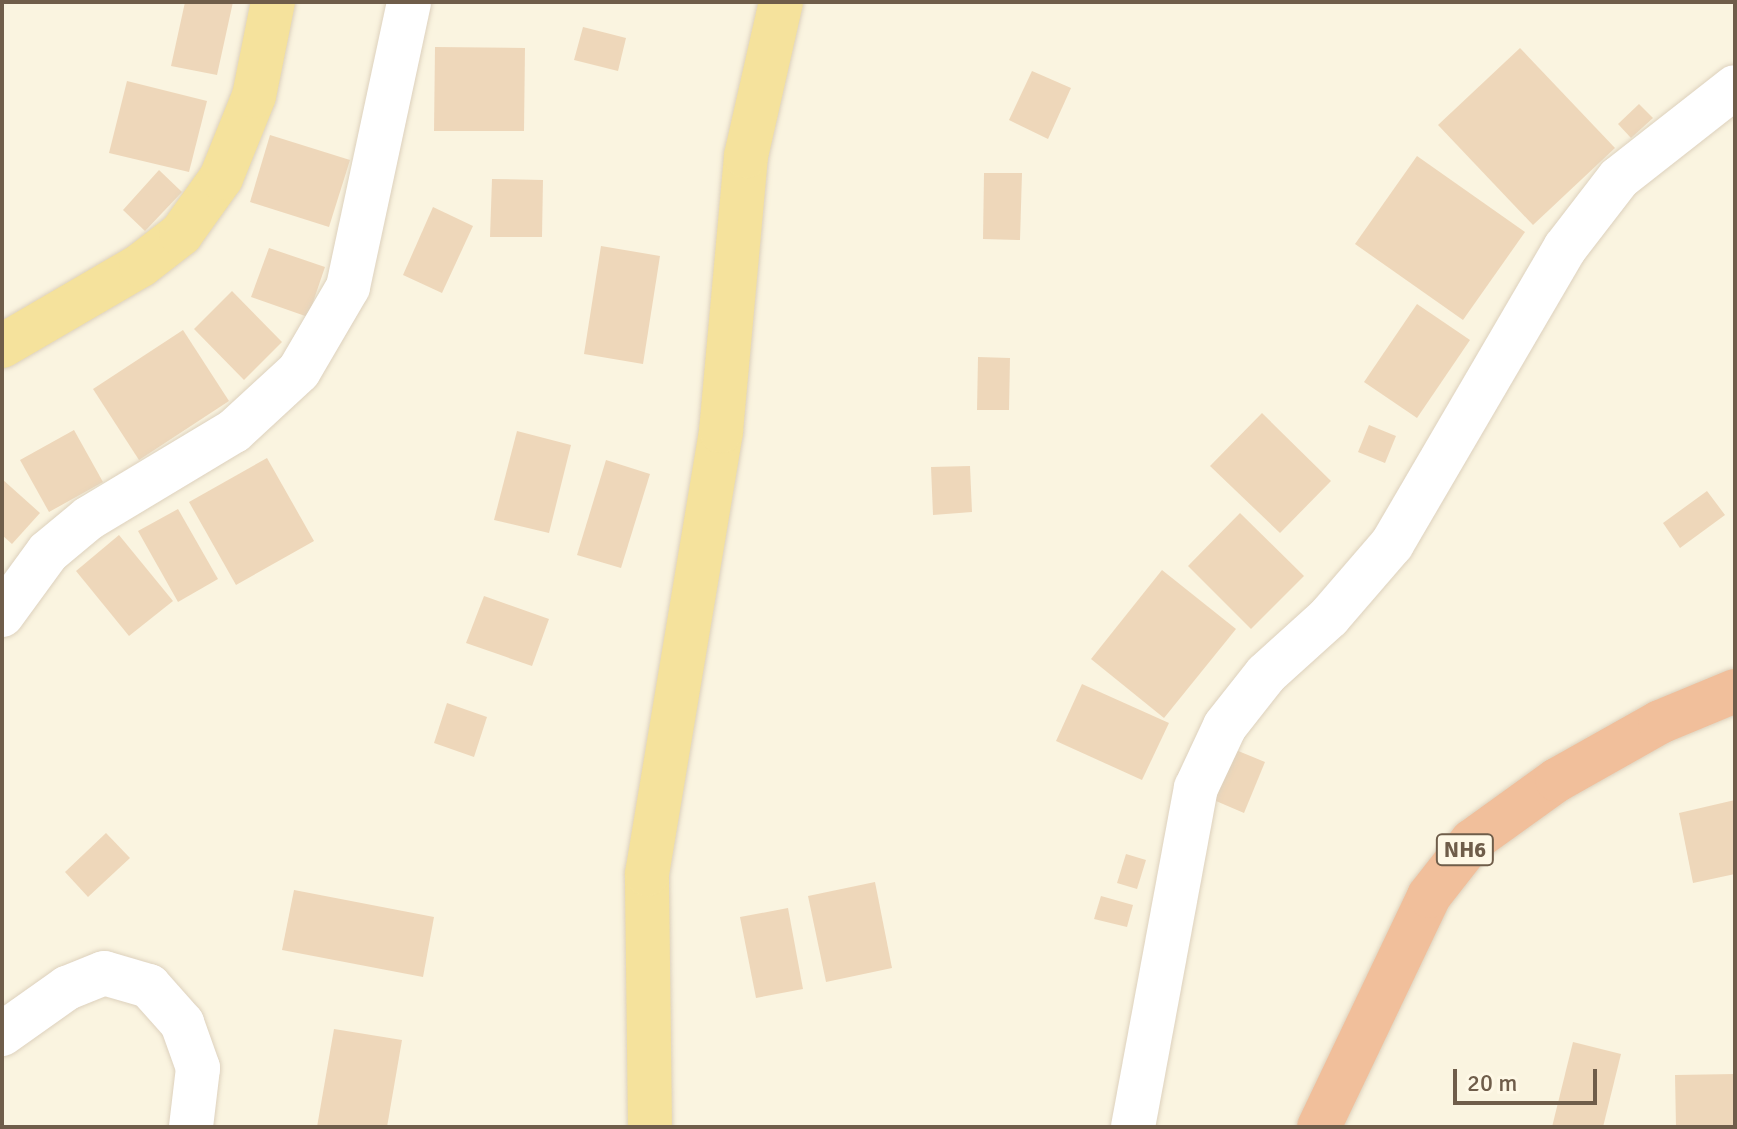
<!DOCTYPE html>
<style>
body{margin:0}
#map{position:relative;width:1737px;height:1129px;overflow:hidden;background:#faf4e0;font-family:Signika,sans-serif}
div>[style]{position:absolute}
.building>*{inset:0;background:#eed7ba}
.roads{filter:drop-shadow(0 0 2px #ddd1bd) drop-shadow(0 0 2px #ddd1bd)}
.minor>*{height:44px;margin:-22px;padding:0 22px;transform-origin:22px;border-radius:22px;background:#fff}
.major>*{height:44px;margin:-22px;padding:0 22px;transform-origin:22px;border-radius:22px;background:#f5e29c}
.highway>*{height:44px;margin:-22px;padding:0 22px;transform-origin:22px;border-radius:22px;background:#f1bf9b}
span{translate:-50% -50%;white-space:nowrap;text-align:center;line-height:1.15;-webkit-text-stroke:8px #fef8e6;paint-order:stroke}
.shield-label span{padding:2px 6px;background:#fef8e6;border:2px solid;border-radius:6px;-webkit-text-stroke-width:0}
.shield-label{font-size:22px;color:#6f5d4a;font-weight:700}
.frame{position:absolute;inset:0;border:4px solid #6f5d4a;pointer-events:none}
.scale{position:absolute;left:1453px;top:1069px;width:144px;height:36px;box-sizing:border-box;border:4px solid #6f5d4a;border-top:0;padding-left:10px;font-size:24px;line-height:28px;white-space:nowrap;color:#6f5d4a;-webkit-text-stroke:6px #fef8e6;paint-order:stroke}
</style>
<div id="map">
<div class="building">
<div style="clip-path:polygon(185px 2px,233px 2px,217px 75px,171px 66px)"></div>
<div style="clip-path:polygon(583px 27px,626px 38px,618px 71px,574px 60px)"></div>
<div style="clip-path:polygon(435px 47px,525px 48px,524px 131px,434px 131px)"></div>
<div style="clip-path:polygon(1520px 48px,1615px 148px,1533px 225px,1438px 125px)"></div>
<div style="clip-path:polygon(1032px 71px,1071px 88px,1048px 139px,1009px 120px)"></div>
<div style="clip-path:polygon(127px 81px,207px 101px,189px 172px,109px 153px)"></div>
<div style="clip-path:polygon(1639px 104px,1653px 118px,1631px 138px,1618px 124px)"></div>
<div style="clip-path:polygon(270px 135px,350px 160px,329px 227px,250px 202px)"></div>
<div style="clip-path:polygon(1417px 156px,1525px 232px,1463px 320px,1355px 244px)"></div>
<div style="clip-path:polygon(159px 170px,182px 192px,145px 231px,123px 210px)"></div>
<div style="clip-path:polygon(984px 173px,1022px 173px,1020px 240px,983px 239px)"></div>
<div style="clip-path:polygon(492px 179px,543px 180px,542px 237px,490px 237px)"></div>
<div style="clip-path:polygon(433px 207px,473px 226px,442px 293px,403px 275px)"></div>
<div style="clip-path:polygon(601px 246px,660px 256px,643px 364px,584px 354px)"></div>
<div style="clip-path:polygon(269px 248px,325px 267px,308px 317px,251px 297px)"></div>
<div style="clip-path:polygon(232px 291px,282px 342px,244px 380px,194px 329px)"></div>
<div style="clip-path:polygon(1417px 304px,1470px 340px,1417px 418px,1364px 382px)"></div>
<div style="clip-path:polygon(183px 330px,229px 401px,139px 460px,93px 389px)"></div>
<div style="clip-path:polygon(978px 357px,1010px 358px,1009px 410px,977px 410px)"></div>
<div style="clip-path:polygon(1262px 413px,1331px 481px,1280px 533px,1210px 466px)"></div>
<div style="clip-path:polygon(1369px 425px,1396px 436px,1385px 463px,1358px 452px)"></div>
<div style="clip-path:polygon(74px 430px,103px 482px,49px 512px,20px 460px)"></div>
<div style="clip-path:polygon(517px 431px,571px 445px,549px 533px,494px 520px)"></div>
<div style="clip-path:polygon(267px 458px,314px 541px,236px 585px,189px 502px)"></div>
<div style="clip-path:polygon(606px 460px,650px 474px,621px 568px,577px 555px)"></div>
<div style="clip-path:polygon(970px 466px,972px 512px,933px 515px,931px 467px)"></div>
<div style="clip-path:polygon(2px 479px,40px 513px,12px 544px,2px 535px)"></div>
<div style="clip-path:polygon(1707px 491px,1725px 515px,1680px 548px,1663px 523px)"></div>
<div style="clip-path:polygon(178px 509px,218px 579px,178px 602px,138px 531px)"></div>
<div style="clip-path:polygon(1240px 513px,1304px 576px,1251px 629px,1188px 566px)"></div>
<div style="clip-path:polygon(119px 535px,173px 601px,129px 636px,76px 571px)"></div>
<div style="clip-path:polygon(1162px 570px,1236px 629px,1164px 718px,1091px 659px)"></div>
<div style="clip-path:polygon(484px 596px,549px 619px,532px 666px,466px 643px)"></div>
<div style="clip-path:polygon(1082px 684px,1169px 723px,1142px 780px,1056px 741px)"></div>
<div style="clip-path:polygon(447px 703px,487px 717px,474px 757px,434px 743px)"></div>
<div style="clip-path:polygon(1231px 748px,1265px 762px,1244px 813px,1209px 798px)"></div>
<div style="clip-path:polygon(1735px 800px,1735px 874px,1693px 883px,1679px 813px)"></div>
<div style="clip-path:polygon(106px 833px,130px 858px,88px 897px,65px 872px)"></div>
<div style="clip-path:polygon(1126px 854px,1146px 860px,1137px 889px,1117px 883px)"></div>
<div style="clip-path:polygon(875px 882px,892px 968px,826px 982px,808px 896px)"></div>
<div style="clip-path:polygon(294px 890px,434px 917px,423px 977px,282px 950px)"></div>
<div style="clip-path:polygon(1101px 896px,1133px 905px,1127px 927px,1094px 919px)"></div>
<div style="clip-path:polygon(788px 908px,803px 989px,756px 998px,740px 917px)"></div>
<div style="clip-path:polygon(334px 1029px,402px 1040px,387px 1127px,317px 1127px)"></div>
<div style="clip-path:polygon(1573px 1042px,1621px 1054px,1603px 1127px,1552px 1127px)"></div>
<div style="clip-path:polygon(1735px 1074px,1735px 1127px,1676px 1127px,1675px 1075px)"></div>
</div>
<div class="roads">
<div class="minor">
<div style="left:2px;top:615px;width:78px;rotate:-53.9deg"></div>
<div style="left:48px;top:552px;width:53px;rotate:-39.7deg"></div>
<div style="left:89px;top:518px;width:169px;rotate:-31deg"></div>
<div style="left:234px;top:431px;width:88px;rotate:-42.7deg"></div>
<div style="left:299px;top:371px;width:97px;rotate:-59.7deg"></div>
<div style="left:348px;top:287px;width:291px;rotate:-77.9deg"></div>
<div style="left:2px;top:1034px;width:80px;rotate:-35.3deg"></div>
<div style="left:67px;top:988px;width:40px;rotate:-22deg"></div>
<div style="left:104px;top:973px;width:47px;rotate:16.1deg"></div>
<div style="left:149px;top:986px;width:50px;rotate:48.3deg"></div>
<div style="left:182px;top:1023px;width:48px;rotate:70.4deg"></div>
<div style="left:198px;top:1068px;width:59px;rotate:96.8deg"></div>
<div style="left:1133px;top:1127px;width:345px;rotate:-79.5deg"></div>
<div style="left:1196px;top:788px;width:68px;rotate:-64.9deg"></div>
<div style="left:1225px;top:726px;width:66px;rotate:-51.7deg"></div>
<div style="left:1266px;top:674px;width:85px;rotate:-42.1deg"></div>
<div style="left:1329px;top:617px;width:96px;rotate:-49.2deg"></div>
<div style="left:1392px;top:544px;width:343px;rotate:-59.7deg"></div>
<div style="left:1565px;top:248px;width:88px;rotate:-52.4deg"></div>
<div style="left:1619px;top:178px;width:147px;rotate:-38.1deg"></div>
</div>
<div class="major">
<div style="left:2px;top:346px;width:161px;rotate:-30.2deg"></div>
<div style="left:141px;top:265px;width:51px;rotate:-37.8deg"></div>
<div style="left:181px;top:234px;width:69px;rotate:-54.5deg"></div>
<div style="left:221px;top:178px;width:88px;rotate:-68.1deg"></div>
<div style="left:254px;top:96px;width:96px;rotate:-78.6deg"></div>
<div style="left:650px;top:1127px;width:253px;rotate:-90.7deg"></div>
<div style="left:647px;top:874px;width:449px;rotate:-80.5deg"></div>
<div style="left:721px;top:431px;width:276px;rotate:-84.8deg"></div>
<div style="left:746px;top:156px;width:158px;rotate:-77.2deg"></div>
</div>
<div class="highway">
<div style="left:1319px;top:1127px;width:256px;rotate:-64.5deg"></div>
<div style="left:1429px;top:896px;width:70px;rotate:-52deg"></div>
<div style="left:1472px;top:841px;width:105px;rotate:-35.7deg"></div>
<div style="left:1557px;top:780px;width:118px;rotate:-29.4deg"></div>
<div style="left:1660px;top:722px;width:81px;rotate:-22.5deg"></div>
</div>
</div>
<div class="shield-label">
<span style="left:1465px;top:850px">NH6</span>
</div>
<div class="frame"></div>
<div class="scale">20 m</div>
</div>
